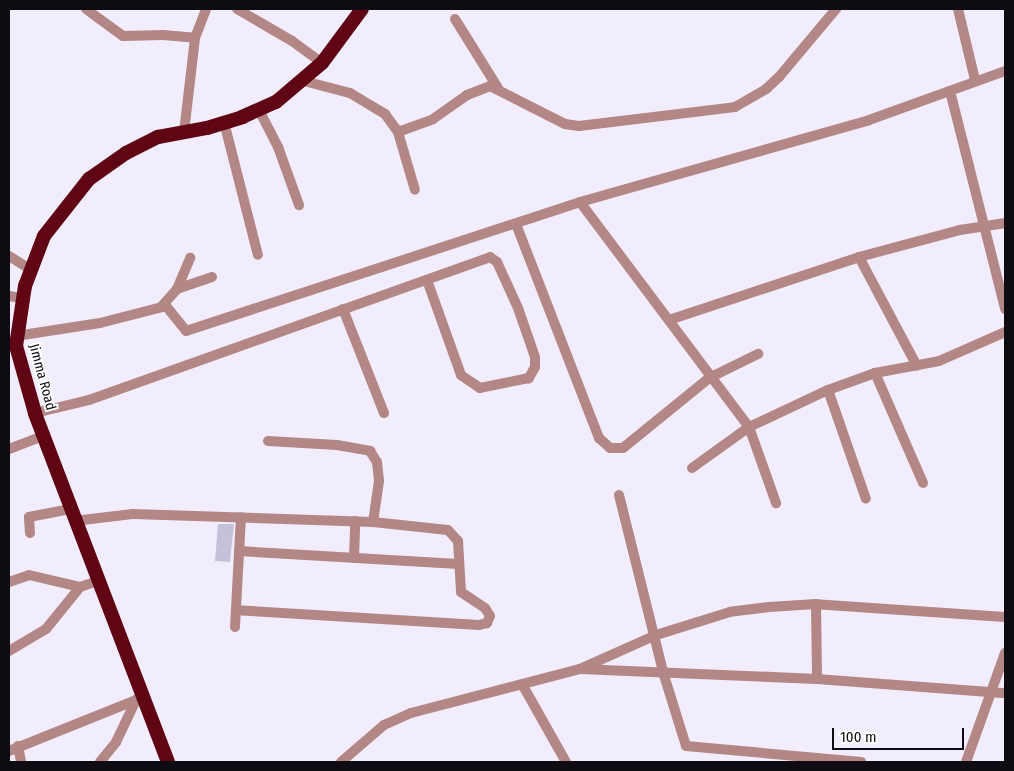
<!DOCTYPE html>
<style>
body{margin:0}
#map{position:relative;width:1014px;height:771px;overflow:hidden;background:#f2edfc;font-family:"Fira Sans Condensed",sans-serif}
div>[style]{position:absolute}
.building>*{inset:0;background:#c4c2da}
.minor>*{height:10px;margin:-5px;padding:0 5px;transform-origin:5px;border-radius:5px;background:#b38786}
.highway>*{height:14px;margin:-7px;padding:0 7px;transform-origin:7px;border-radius:7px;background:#5f0514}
span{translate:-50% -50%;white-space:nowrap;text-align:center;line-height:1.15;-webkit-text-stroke:4px #fff;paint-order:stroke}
.street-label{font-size:14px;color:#0e0b13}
.frame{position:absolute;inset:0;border:10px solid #0e0b13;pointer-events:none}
.scale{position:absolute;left:832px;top:728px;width:132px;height:22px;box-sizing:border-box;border:2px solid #0e0b13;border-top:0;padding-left:6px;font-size:15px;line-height:18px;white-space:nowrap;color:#0e0b13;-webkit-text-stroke:4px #fff;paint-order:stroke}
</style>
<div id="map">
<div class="building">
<div style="clip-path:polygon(218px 524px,234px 524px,230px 562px,215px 561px)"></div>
</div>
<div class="minor">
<div style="left:86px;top:9px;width:46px;rotate:36.1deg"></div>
<div style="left:123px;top:36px;width:40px;rotate:-1.4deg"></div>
<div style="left:163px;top:35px;width:32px;rotate:5deg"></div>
<div style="left:237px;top:9px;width:64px;rotate:30.2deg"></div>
<div style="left:292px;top:41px;width:37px;rotate:36deg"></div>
<div style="left:958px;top:9px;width:73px;rotate:76.5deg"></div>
<div style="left:455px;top:19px;width:81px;rotate:58.1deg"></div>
<div style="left:300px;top:80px;width:52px;rotate:14.6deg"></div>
<div style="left:350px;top:93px;width:41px;rotate:31deg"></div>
<div style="left:385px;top:114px;width:22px;rotate:54deg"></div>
<div style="left:398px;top:132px;width:60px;rotate:73.7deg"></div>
<div style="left:950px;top:91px;width:225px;rotate:75.8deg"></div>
<div style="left:259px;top:110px;width:42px;rotate:62.8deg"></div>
<div style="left:278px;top:147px;width:62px;rotate:70.1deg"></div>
<div style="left:224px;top:122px;width:137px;rotate:75.7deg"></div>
<div style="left:184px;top:132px;width:95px;rotate:-83.3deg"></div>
<div style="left:195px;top:38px;width:31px;rotate:-69deg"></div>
<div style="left:398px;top:132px;width:37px;rotate:-20deg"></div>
<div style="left:433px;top:119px;width:42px;rotate:-35.2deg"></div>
<div style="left:467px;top:95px;width:25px;rotate:-21deg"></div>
<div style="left:490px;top:86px;width:84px;rotate:26.9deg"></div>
<div style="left:565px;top:124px;width:14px;rotate:8deg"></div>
<div style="left:579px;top:126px;width:157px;rotate:-6.9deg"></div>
<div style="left:735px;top:107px;width:36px;rotate:-30deg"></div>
<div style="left:766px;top:89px;width:18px;rotate:-43deg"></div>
<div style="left:779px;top:77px;width:89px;rotate:-50deg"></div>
<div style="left:580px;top:202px;width:281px;rotate:53.1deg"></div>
<div style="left:749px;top:427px;width:87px;rotate:-25.1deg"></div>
<div style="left:828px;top:390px;width:50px;rotate:-19.9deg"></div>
<div style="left:875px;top:373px;width:65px;rotate:-10.6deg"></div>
<div style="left:939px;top:361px;width:72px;rotate:-23.7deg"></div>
<div style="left:516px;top:224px;width:230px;rotate:68.8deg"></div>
<div style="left:599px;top:438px;width:15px;rotate:42deg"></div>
<div style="left:610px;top:448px;width:13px"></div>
<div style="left:623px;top:448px;width:111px;rotate:-39.1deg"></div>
<div style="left:709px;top:378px;width:55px;rotate:-26.1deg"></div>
<div style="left:9px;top:256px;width:26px;rotate:32deg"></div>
<div style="left:859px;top:257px;width:123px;rotate:62deg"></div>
<div style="left:177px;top:289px;width:37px;rotate:-19deg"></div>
<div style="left:9px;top:296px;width:13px;rotate:9deg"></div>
<div style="left:161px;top:307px;width:24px;rotate:-48deg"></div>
<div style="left:177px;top:289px;width:34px;rotate:-67deg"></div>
<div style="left:343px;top:309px;width:112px;rotate:68.5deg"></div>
<div style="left:669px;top:320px;width:200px;rotate:-18.3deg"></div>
<div style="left:859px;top:257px;width:105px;rotate:-15deg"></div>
<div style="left:960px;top:230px;width:46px;rotate:-8.8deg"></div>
<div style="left:16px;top:336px;width:85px;rotate:-8.8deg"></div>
<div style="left:100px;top:323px;width:68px;rotate:-14.4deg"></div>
<div style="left:166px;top:306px;width:32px;rotate:51deg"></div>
<div style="left:186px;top:331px;width:415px;rotate:-18.1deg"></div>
<div style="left:580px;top:202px;width:300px;rotate:-15.8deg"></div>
<div style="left:869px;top:120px;width:145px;rotate:-19.8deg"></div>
<div style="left:875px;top:373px;width:120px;rotate:66.4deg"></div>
<div style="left:828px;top:390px;width:115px;rotate:70.8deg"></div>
<div style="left:35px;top:413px;width:56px;rotate:-13.5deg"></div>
<div style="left:89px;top:400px;width:426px;rotate:-19.6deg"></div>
<div style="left:490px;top:257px;width:9px;rotate:36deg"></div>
<div style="left:497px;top:262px;width:51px;rotate:65.5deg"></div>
<div style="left:518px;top:308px;width:52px;rotate:70.9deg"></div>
<div style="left:535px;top:357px;width:10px;rotate:90deg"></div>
<div style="left:535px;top:367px;width:13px;rotate:119deg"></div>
<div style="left:529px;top:378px;width:50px;rotate:168.5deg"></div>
<div style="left:480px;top:388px;width:23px;rotate:-146deg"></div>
<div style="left:461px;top:375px;width:101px;rotate:-109.7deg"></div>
<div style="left:268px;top:441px;width:69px;rotate:3.3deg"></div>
<div style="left:337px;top:445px;width:34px;rotate:10deg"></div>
<div style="left:370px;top:451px;width:13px;rotate:58deg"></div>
<div style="left:377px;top:462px;width:19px;rotate:84deg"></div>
<div style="left:379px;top:481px;width:41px;rotate:98.3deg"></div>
<div style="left:9px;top:449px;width:36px;rotate:-21deg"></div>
<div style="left:692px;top:468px;width:70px;rotate:-35.7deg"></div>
<div style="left:749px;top:427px;width:81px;rotate:70.4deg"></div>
<div style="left:619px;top:495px;width:182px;rotate:76deg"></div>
<div style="left:663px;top:672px;width:77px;rotate:72.7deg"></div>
<div style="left:686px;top:746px;width:176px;rotate:5.2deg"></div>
<div style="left:74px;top:521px;width:59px;rotate:-6.8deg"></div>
<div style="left:133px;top:514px;width:240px;rotate:1.9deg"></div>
<div style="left:373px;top:522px;width:75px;rotate:6.1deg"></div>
<div style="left:448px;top:530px;width:15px;rotate:48deg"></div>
<div style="left:458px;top:541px;width:51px;rotate:86.6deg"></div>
<div style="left:461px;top:592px;width:29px;rotate:34deg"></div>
<div style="left:485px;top:608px;width:9px;rotate:58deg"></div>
<div style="left:490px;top:616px;width:8px;rotate:113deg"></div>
<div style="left:487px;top:623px;width:8px;rotate:166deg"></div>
<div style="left:479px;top:625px;width:243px;rotate:-176.5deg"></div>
<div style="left:30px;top:533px;width:16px;rotate:-94deg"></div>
<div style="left:29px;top:517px;width:42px;rotate:-11deg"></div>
<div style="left:239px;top:551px;width:220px;rotate:3.4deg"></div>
<div style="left:354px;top:558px;width:37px;rotate:-88deg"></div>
<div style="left:9px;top:582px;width:21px;rotate:-19deg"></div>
<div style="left:29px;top:575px;width:52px;rotate:13.2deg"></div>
<div style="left:80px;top:587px;width:18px;rotate:-19deg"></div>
<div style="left:816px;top:604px;width:75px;rotate:89.2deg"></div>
<div style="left:1005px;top:617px;width:189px;rotate:-176.1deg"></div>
<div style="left:816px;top:604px;width:47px;rotate:176.3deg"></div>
<div style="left:769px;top:607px;width:39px;rotate:173deg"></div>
<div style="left:730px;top:612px;width:77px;rotate:162.7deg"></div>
<div style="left:656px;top:635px;width:83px;rotate:155.9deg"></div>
<div style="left:580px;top:669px;width:237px;rotate:2.4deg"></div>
<div style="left:817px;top:679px;width:189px;rotate:4.3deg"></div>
<div style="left:235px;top:627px;width:110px;rotate:-86.9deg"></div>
<div style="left:9px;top:651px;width:43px;rotate:-30.7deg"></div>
<div style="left:46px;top:629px;width:54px;rotate:-51deg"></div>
<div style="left:522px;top:684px;width:90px;rotate:60.6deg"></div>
<div style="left:18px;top:746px;width:16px;rotate:79deg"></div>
<div style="left:9px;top:751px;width:144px;rotate:-21.9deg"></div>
<div style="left:100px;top:762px;width:26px;rotate:-51deg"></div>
<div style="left:116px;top:742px;width:47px;rotate:-64.5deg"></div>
<div style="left:341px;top:762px;width:57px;rotate:-40.7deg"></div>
<div style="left:384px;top:725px;width:30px;rotate:-24deg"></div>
<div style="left:411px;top:713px;width:175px;rotate:-14.6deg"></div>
<div style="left:966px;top:762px;width:116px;rotate:-70.3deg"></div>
</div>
<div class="highway">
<div style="left:168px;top:762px;width:373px;rotate:-110.9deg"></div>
<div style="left:35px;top:413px;width:70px;rotate:-105.8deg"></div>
<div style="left:16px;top:346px;width:61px;rotate:-81.5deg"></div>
<div style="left:25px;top:286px;width:53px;rotate:-69.2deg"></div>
<div style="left:44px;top:236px;width:73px;rotate:-51.7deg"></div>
<div style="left:89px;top:179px;width:45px;rotate:-35.1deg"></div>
<div style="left:126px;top:153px;width:36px;rotate:-27deg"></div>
<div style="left:158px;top:137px;width:50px;rotate:-10.4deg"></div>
<div style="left:207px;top:128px;width:37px;rotate:-17deg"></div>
<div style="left:242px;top:117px;width:37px;rotate:-24deg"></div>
<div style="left:276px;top:102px;width:60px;rotate:-40.3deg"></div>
<div style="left:322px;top:63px;width:67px;rotate:-53.5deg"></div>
</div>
<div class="street-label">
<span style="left:42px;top:377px;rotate:75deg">Jimma Road</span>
</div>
<div class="frame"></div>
<div class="scale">100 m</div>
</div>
